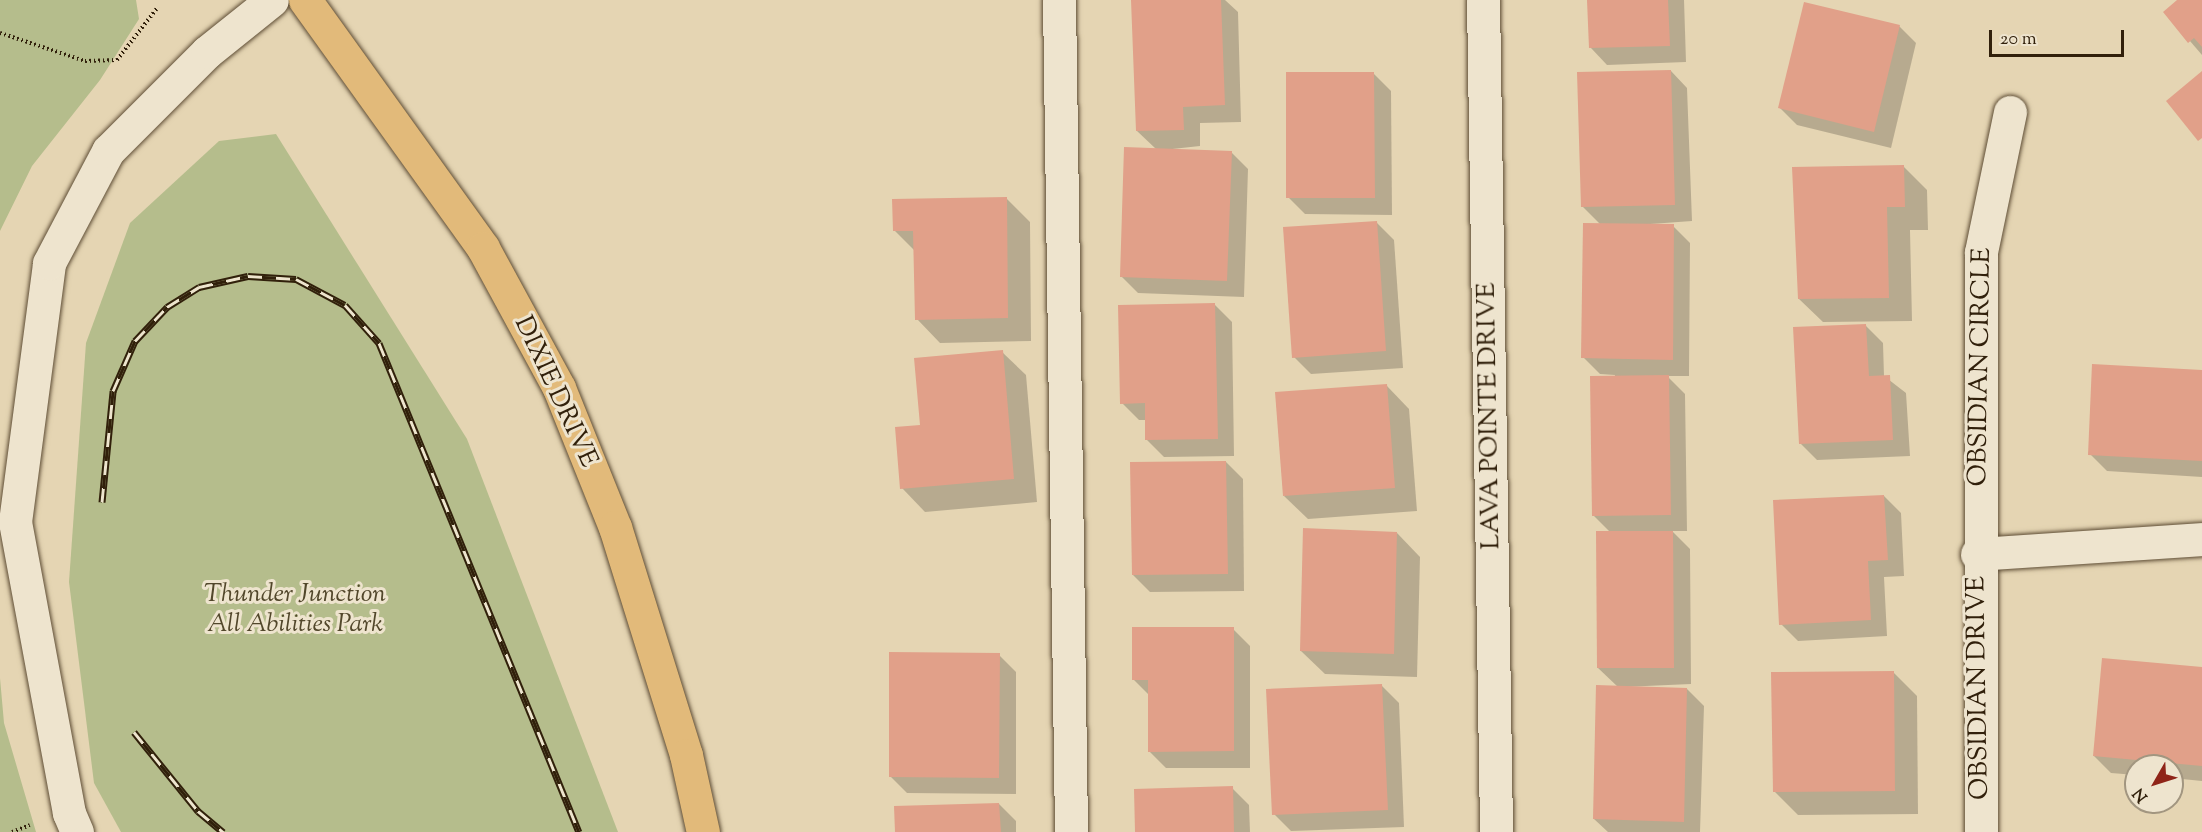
<!DOCTYPE html>
<style>
body{margin:0}
#map{position:relative;width:2202px;height:832px;overflow:hidden;background:#e5d5b3;font-family:"Sorts Mill Goudy",serif}
div>[style]{position:absolute}
.green>*{inset:0;background:#b5bd8c}
.shadow>*{inset:0;background:#0003}
.building>*{inset:0;background:#e1a089}
.path>*{height:4px;margin-top:-2px;transform-origin:0;background:repeating-linear-gradient(90deg,#31200b 0 1.5px,transparent 0 4.5px)}
.roads{filter:drop-shadow(0 0 2px #5e4d35) drop-shadow(0 0 2px #5e4d35)}
.minor>*{height:33px;margin:-16.5px;padding:0 16.5px;transform-origin:16.5px;border-radius:16.5px;background:#eee4ce}
.primary>*{height:33px;margin:-16.5px;padding:0 16.5px;transform-origin:16.5px;border-radius:16.5px;background:#e2ba7a}
.rail>*{height:7px;margin-top:-3.5px;transform-origin:0;background:repeating-linear-gradient(90deg,#eee4ce 0 14px,#31200b 0 28px);box-sizing:border-box;border-block:2px solid #31200b}
span{translate:-50% -50%;white-space:nowrap;text-align:center;line-height:1.15;-webkit-text-stroke:6px #eee4ce;paint-order:stroke}
.street-label{font-size:26px;color:#31200b}
.park-label{font-size:26px;color:#52472b;font-style:italic}
.north{position:absolute;left:2124px;top:754px;width:60px;height:60px;box-sizing:border-box;background:#eee4ce;border:2px solid #a29680;border-radius:50%;rotate:231deg;font-size:16px;font-weight:700;line-height:24px;text-align:center;color:#31200b}
.north::after{content:'';display:block;margin:auto;width:21px;height:27px;background:#8f2418;clip-path:polygon(50% 0,100% 100%,50% 72%,0 100%)}
.scale{position:absolute;left:1989px;top:30px;width:135px;height:27px;box-sizing:border-box;border:3px solid #31200b;border-top:0;padding-left:8px;font-size:18px;line-height:21px;white-space:nowrap;color:#31200b;-webkit-text-stroke:4px #eee4ce;paint-order:stroke}
</style>
<div id="map">
<div class="green">
<div style="clip-path:polygon(0 0,136px 0,139px 19px,100px 80px,32px 166px,0 231px)"></div>
<div style="clip-path:polygon(276px 134px,467px 439px,618px 832px,121px 832px,94px 783px,69px 582px,86px 343px,130px 223px,219px 141px)"></div>
<div style="clip-path:polygon(0 678px,4px 723px,36px 832px,0 832px)"></div>
</div>
<div class="shadow">
<div style="clip-path:polygon(1133px 0,1225px 0,1238px 12px,1241px 122px,1200px 123px,1200px 146px,1163px 150px,1231px 152px,1248px 169px,1244px 297px,1138px 293px,1121px 276px,1156px 149px,1137px 131px)"></div>
<div style="clip-path:polygon(1589px 0,1684px 0,1686px 62px,1607px 65px,1591px 48px)"></div>
<div style="clip-path:polygon(2179px 0,2202px 0,2202px 55px,2165px 12px)"></div>
<div style="clip-path:polygon(1899px 26px,1916px 43px,1891px 148px,1797px 125px,1780px 108px)"></div>
<div style="clip-path:polygon(1671px 71px,1687px 88px,1692px 221px,1637px 225px,1673px 226px,1690px 243px,1689px 376px,1667px 376px,1685px 394px,1687px 531px,1672px 531px,1690px 549px,1691px 684px,1623px 687px,1687px 689px,1704px 706px,1700px 832px,1608px 832px,1594px 819px,1618px 687px,1598px 668px,1611px 533px,1593px 515px,1615px 375px,1600px 374px,1583px 357px,1600px 224px,1582px 206px)"></div>
<div style="clip-path:polygon(1374px 74px,1391px 91px,1392px 215px,1305px 214px,1288px 197px)"></div>
<div style="clip-path:polygon(1903px 166px,1927px 190px,1928px 230px,1910px 230px,1912px 321px,1823px 322px,1799px 299px)"></div>
<div style="clip-path:polygon(1007px 199px,1030px 222px,1031px 341px,940px 343px,917px 319px,915px 251px,895px 231px)"></div>
<div style="clip-path:polygon(1377px 223px,1394px 240px,1403px 368px,1311px 374px,1294px 357px)"></div>
<div style="clip-path:polygon(1215px 305px,1232px 322px,1234px 456px,1164px 457px,1147px 440px,1147px 420px,1139px 420px,1122px 403px)"></div>
<div style="clip-path:polygon(1866px 326px,1883px 343px,1884px 376px,1906px 393px,1910px 456px,1817px 460px,1800px 443px)"></div>
<div style="clip-path:polygon(1002px 352px,1026px 375px,1037px 502px,925px 512px,902px 488px,922px 427px)"></div>
<div style="clip-path:polygon(2202px 371px,2202px 477px,2107px 471px,2090px 454px)"></div>
<div style="clip-path:polygon(1386px 385px,1409px 409px,1417px 511px,1308px 519px,1284px 496px)"></div>
<div style="clip-path:polygon(1226px 462px,1243px 479px,1244px 591px,1150px 592px,1133px 575px)"></div>
<div style="clip-path:polygon(1884px 496px,1901px 513px,1904px 576px,1884px 577px,1887px 636px,1798px 641px,1781px 624px)"></div>
<div style="clip-path:polygon(1397px 533px,1420px 557px,1417px 677px,1325px 674px,1301px 651px)"></div>
<div style="clip-path:polygon(1233px 629px,1250px 646px,1250px 768px,1166px 768px,1149px 751px,1149px 695px,1133px 679px)"></div>
<div style="clip-path:polygon(999px 655px,1016px 672px,1016px 794px,907px 793px,890px 776px)"></div>
<div style="clip-path:polygon(2202px 669px,2202px 781px,2172px 778px,2172px 766px,2136px 766px,2136px 775px,2111px 773px,2094px 756px)"></div>
<div style="clip-path:polygon(1893px 672px,1917px 696px,1918px 814px,1798px 815px,1774px 791px)"></div>
<div style="clip-path:polygon(1382px 686px,1399px 703px,1404px 827px,1291px 831px,1274px 814px)"></div>
<div style="clip-path:polygon(1232px 788px,1249px 805px,1250px 832px,1137px 832px)"></div>
<div style="clip-path:polygon(999px 804px,1016px 821px,1016px 832px,896px 832px)"></div>
</div>
<div class="building">
<div style="clip-path:polygon(1131px 0,1221px 0,1225px 105px,1183px 107px,1184px 130px,1136px 131px)"></div>
<div style="clip-path:polygon(1587px 0,1668px 0,1670px 46px,1589px 48px)"></div>
<div style="clip-path:polygon(2177px 0,2202px 0,2202px 47px,2194px 38px,2188px 43px,2163px 12px)"></div>
<div style="clip-path:polygon(1804px 2px,1900px 25px,1874px 132px,1778px 108px)"></div>
<div style="clip-path:polygon(1671px 70px,1675px 205px,1581px 207px,1577px 72px)"></div>
<div style="clip-path:polygon(2202px 71px,2202px 138px,2198px 141px,2166px 101px)"></div>
<div style="clip-path:polygon(1286px 72px,1374px 72px,1375px 198px,1286px 198px)"></div>
<div style="clip-path:polygon(1124px 147px,1232px 151px,1227px 281px,1120px 277px)"></div>
<div style="clip-path:polygon(1904px 165px,1905px 207px,1887px 207px,1889px 298px,1798px 299px,1792px 167px)"></div>
<div style="clip-path:polygon(1007px 197px,1008px 318px,915px 320px,913px 231px,893px 231px,892px 199px)"></div>
<div style="clip-path:polygon(1377px 221px,1386px 351px,1292px 358px,1283px 227px)"></div>
<div style="clip-path:polygon(1583px 223px,1674px 224px,1673px 360px,1581px 358px)"></div>
<div style="clip-path:polygon(1215px 303px,1218px 439px,1145px 440px,1145px 403px,1120px 404px,1118px 305px)"></div>
<div style="clip-path:polygon(1866px 324px,1869px 376px,1890px 375px,1893px 440px,1799px 444px,1793px 327px)"></div>
<div style="clip-path:polygon(1003px 350px,1014px 479px,900px 489px,895px 427px,920px 425px,914px 358px)"></div>
<div style="clip-path:polygon(2092px 364px,2202px 370px,2202px 461px,2088px 455px)"></div>
<div style="clip-path:polygon(1669px 375px,1671px 515px,1592px 516px,1590px 376px)"></div>
<div style="clip-path:polygon(1387px 384px,1395px 488px,1283px 496px,1275px 392px)"></div>
<div style="clip-path:polygon(1226px 461px,1228px 574px,1132px 575px,1130px 462px)"></div>
<div style="clip-path:polygon(1884px 495px,1888px 560px,1868px 561px,1871px 620px,1779px 625px,1773px 500px)"></div>
<div style="clip-path:polygon(1303px 528px,1397px 532px,1394px 654px,1300px 651px)"></div>
<div style="clip-path:polygon(1596px 531px,1673px 531px,1674px 668px,1597px 668px)"></div>
<div style="clip-path:polygon(1132px 627px,1234px 627px,1234px 751px,1148px 752px,1148px 680px,1132px 680px)"></div>
<div style="clip-path:polygon(889px 652px,1000px 653px,999px 778px,889px 777px)"></div>
<div style="clip-path:polygon(2102px 658px,2202px 667px,2202px 766px,2093px 756px)"></div>
<div style="clip-path:polygon(1894px 671px,1895px 791px,1773px 792px,1771px 672px)"></div>
<div style="clip-path:polygon(1382px 684px,1388px 810px,1272px 815px,1266px 689px)"></div>
<div style="clip-path:polygon(1596px 685px,1687px 688px,1684px 822px,1593px 819px)"></div>
<div style="clip-path:polygon(1233px 786px,1234px 832px,1135px 832px,1134px 789px)"></div>
<div style="clip-path:polygon(999px 803px,1001px 832px,895px 832px,894px 806px)"></div>
</div>
<div class="path">
<div style="left:0;top:33px;width:89px;rotate:18.2deg"></div>
<div style="left:85px;top:61px;width:32px;rotate:-2deg"></div>
<div style="left:117px;top:60px;width:67px;rotate:-52.3deg"></div>
<div style="left:12px;top:832px;width:19px;rotate:-21deg"></div>
</div>
<div class="roads">
<div class="minor">
<div style="left:1059px;top:0;width:832px;rotate:89.17deg"></div>
<div style="left:1483px;top:0;width:832px;rotate:89.1deg"></div>
<div style="left:1977px;top:554px;width:225px;rotate:-3.8deg"></div>
<div style="left:77px;top:832px;width:21px;rotate:-113deg"></div>
<div style="left:69px;top:813px;width:296px;rotate:-100.5deg"></div>
<div style="left:15px;top:522px;width:261px;rotate:-82.5deg"></div>
<div style="left:49px;top:263px;width:127px;rotate:-62.2deg"></div>
<div style="left:108px;top:151px;width:140px;rotate:-45deg"></div>
<div style="left:207px;top:52px;width:83px;rotate:-38.7deg"></div>
<div style="left:1981px;top:832px;width:580px;rotate:-90deg"></div>
<div style="left:1981px;top:252px;width:143px;rotate:-78.3deg"></div>
</div>
<div class="primary">
<div style="left:305px;top:0;width:305px;rotate:54.3deg"></div>
<div style="left:483px;top:248px;width:159px;rotate:61.5deg"></div>
<div style="left:559px;top:388px;width:150px;rotate:68.1deg"></div>
<div style="left:615px;top:527px;width:239px;rotate:72.7deg"></div>
<div style="left:686px;top:755px;width:79px;rotate:77.6deg"></div>
</div>
</div>
<div class="rail">
<div style="left:102px;top:502px;width:112px;rotate:-84.3deg"></div>
<div style="left:113px;top:391px;width:55px;rotate:-66.3deg"></div>
<div style="left:135px;top:341px;width:47px;rotate:-46.7deg"></div>
<div style="left:167px;top:307px;width:38px;rotate:-32deg"></div>
<div style="left:199px;top:287px;width:50px;rotate:-12.7deg"></div>
<div style="left:248px;top:276px;width:48px;rotate:3.6deg"></div>
<div style="left:296px;top:279px;width:55px;rotate:28deg"></div>
<div style="left:345px;top:305px;width:51px;rotate:48.2deg"></div>
<div style="left:379px;top:343px;width:528px;rotate:67.76deg"></div>
<div style="left:134px;top:732px;width:102px;rotate:51deg"></div>
<div style="left:198px;top:811px;width:33px;rotate:40deg"></div>
</div>
<div class="street-label">
<span style="left:1981px;top:367px;rotate:-89deg">OBSIDIAN CIRCLE</span>
<span style="left:555px;top:392px;rotate:65deg">DIXIE DRIVE</span>
<span style="left:1490px;top:416px;rotate:-91deg">LAVA POINTE DRIVE</span>
<span style="left:1979px;top:688px;rotate:-91deg">OBSIDIAN DRIVE</span>
</div>
<div class="park-label">
<span style="left:295px;top:610px">Thunder Junction<br>All Abilities Park</span>
</div>
<div class="north">N</div>
<div class="scale">20 m</div>
</div>
